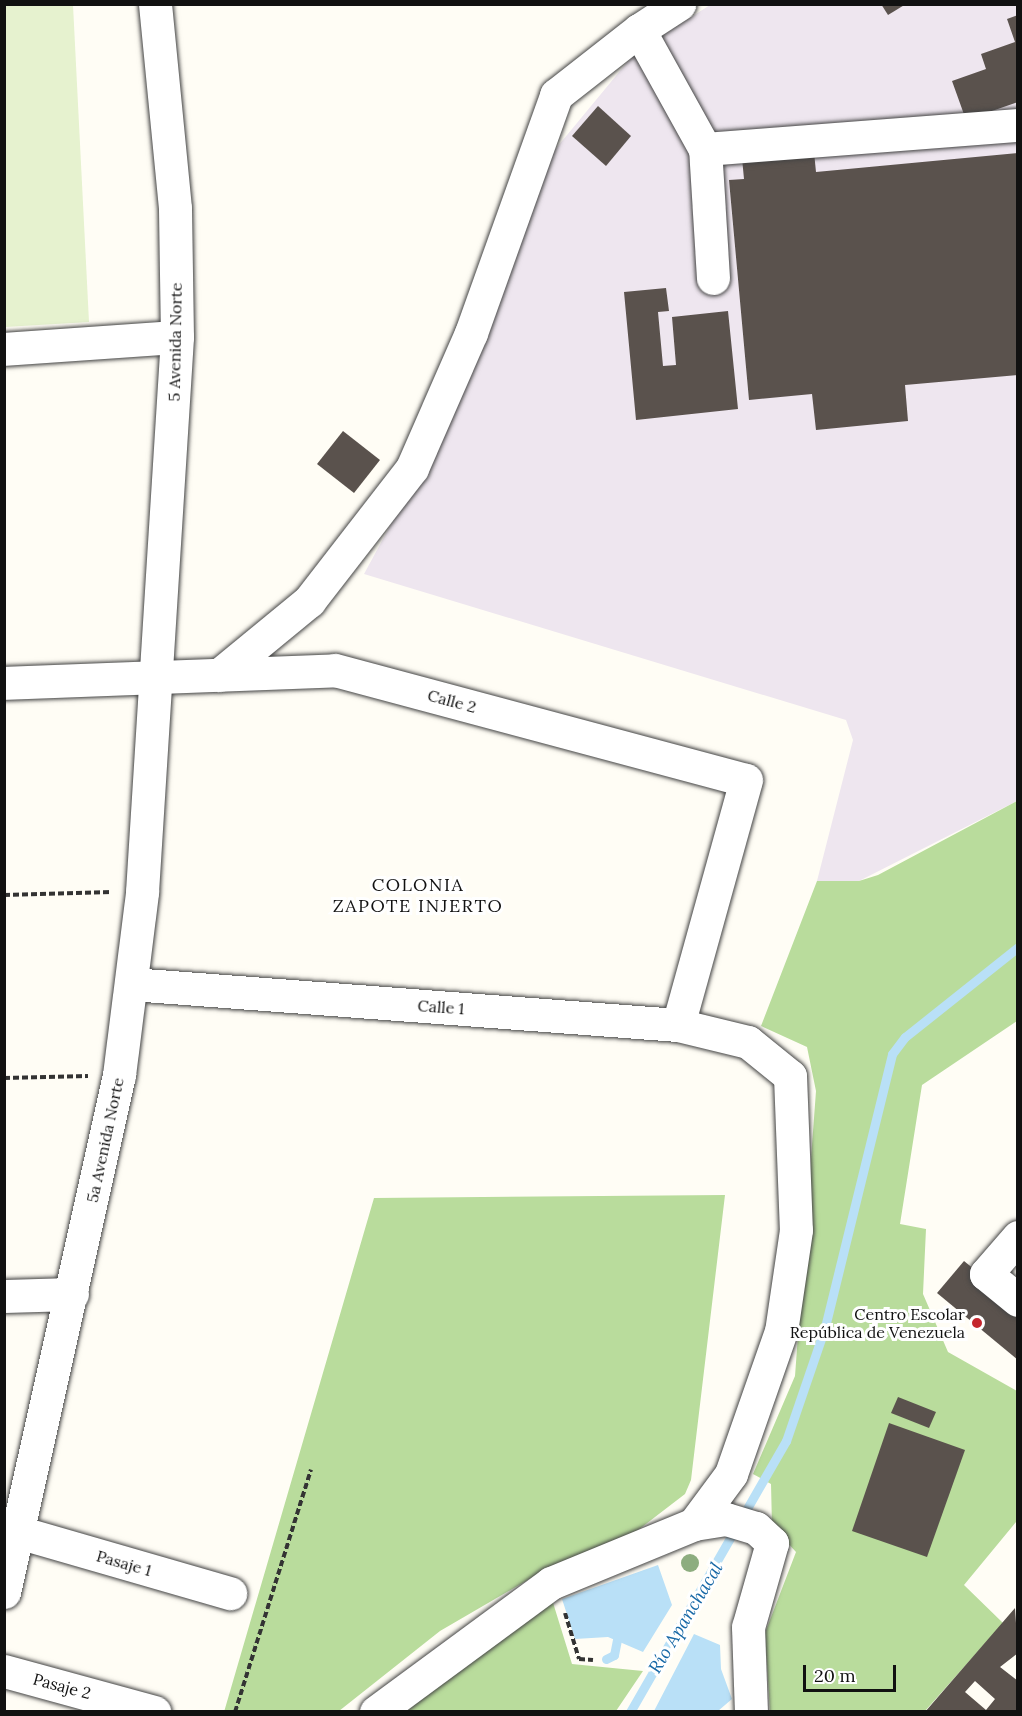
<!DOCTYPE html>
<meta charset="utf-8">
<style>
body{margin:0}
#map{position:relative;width:1022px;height:1716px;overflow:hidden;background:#fffdf5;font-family:Lora,serif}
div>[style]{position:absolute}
.industrial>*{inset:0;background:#eee6ef}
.forest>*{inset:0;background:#b9dc9c}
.pitch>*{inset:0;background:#e6f2cf}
.water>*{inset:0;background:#b9e0f7}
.stream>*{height:9px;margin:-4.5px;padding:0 4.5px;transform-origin:4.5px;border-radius:4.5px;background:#b9e0f7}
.building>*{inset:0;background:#5a524d}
.path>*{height:4px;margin-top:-2px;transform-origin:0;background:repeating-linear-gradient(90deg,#333 0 6px,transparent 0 9px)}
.roads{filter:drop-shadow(0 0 2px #444) drop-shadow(0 0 2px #444)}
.minor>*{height:33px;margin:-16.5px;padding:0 16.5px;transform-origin:16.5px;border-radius:16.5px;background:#fff}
.trees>*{width:18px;height:18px;margin:-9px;border-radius:50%;background:#8dad7f}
.dots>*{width:16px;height:16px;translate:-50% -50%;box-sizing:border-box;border:3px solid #fff;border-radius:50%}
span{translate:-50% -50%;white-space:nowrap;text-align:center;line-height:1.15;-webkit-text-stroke:6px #fff;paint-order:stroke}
.street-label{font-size:16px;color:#111}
.poi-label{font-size:16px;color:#111}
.right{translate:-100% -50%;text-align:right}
.neighbourhood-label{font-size:18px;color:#111;letter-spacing:1.5px}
.water-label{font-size:18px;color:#1768a6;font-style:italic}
.frame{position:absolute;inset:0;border:6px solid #111;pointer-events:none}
.scale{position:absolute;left:803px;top:1665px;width:93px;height:27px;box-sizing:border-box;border:3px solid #111;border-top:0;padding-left:8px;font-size:18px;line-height:21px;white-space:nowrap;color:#111;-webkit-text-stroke:4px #fff;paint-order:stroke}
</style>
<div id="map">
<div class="industrial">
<div style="clip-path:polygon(710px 5px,1017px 5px,1017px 801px,859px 881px,817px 881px,853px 740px,846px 720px,364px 574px,460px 397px,553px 152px,634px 54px)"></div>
</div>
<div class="forest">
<div style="clip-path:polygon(1017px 801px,1017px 1021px,922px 1085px,900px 1224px,926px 1229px,923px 1294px,948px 1352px,1017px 1391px,1016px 1522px,964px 1585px,1003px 1623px,925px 1711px,770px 1711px,765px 1633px,796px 1552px,772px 1526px,771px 1484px,753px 1474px,795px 1376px,816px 1091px,807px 1047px,761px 1026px,817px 881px,859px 881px,878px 875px)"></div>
<div style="clip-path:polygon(725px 1195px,691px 1480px,685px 1494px,612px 1550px,538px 1574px,440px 1631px,339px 1711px,224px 1712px,374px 1198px)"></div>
<div style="clip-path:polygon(550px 1593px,572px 1664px,643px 1671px,616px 1711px,406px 1712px)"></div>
</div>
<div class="pitch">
<div style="clip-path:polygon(5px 4px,73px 5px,89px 322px,5px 327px)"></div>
</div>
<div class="water">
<div style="clip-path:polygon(658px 1565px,672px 1605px,643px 1652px,608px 1637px,575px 1639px,562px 1599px)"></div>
<div style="clip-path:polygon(694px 1634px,720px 1645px,721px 1669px,732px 1699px,718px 1711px,654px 1711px)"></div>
</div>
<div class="stream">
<div style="left:606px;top:1659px;width:9px;rotate:-27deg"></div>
<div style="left:614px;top:1655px;width:16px;rotate:-79deg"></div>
<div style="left:630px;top:1712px;width:313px;rotate:-60.1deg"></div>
<div style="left:786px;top:1441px;width:120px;rotate:-71.1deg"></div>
<div style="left:825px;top:1327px;width:281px;rotate:-76.2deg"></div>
<div style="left:892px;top:1054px;width:21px;rotate:-53deg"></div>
<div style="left:905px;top:1037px;width:144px;rotate:-38.5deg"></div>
</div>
<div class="building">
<div style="clip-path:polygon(881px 4px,906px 4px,888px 15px)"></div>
<div style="clip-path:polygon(1018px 15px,1018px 102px,966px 120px,952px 81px,986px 69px,981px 54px,1015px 42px,1007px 19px)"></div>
<div style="clip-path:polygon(598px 106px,631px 136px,606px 166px,572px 136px)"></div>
<div style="clip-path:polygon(814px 152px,816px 172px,1018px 153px,1018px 375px,905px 385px,908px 421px,816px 430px,812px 394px,749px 400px,729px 180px,744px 179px,742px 158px)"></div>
<div style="clip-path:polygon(666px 288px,669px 311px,658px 312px,663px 366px,676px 365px,672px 317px,728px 311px,738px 409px,636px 420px,624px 292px)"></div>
<div style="clip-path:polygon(343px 431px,380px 460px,354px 493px,317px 464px)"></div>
<div style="clip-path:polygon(964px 1261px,1018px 1305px,1018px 1360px,937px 1293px)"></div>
<div style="clip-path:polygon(898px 1397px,936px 1412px,929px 1428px,891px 1413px)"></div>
<div style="clip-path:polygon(889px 1423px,965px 1450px,927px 1557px,852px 1531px)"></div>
<div style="clip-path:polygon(evenodd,1015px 1608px,1018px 1653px,1000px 1667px,1018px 1681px,1018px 1712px,925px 1712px,1015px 1608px,975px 1681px,995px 1699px,986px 1710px,965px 1692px,975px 1681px)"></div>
</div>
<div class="path">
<div style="left:4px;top:895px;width:108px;rotate:-1.6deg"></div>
<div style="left:4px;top:1078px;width:84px;rotate:-1.4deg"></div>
<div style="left:565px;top:1613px;width:48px;rotate:73.1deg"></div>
<div style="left:579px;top:1659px;width:14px;rotate:4deg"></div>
<div style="left:235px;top:1712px;width:254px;rotate:-72.6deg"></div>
</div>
<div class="roads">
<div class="minor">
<div style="left:639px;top:30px;width:48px;rotate:-33deg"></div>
<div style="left:713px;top:278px;width:129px;rotate:-93.5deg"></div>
<div style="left:705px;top:149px;width:314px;rotate:-4.4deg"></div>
<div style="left:4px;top:349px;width:173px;rotate:-4deg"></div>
<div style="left:219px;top:675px;width:117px;rotate:-39.4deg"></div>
<div style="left:309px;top:601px;width:168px;rotate:-52.2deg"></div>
<div style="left:412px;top:468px;width:147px;rotate:-66.4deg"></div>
<div style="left:471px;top:333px;width:253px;rotate:-70.3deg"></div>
<div style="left:556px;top:95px;width:105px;rotate:-38.1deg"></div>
<div style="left:639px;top:30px;width:136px;rotate:61deg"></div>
<div style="left:4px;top:683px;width:331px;rotate:-2.2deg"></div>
<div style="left:335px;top:670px;width:425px;rotate:15deg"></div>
<div style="left:746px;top:780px;width:254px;rotate:105.5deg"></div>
<div style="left:131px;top:984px;width:549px;rotate:4.29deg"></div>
<div style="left:678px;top:1025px;width:72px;rotate:13.7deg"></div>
<div style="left:748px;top:1042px;width:54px;rotate:39deg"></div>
<div style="left:790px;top:1076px;width:154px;rotate:87.8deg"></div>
<div style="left:796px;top:1230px;width:102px;rotate:98.4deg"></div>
<div style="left:781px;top:1331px;width:151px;rotate:109.3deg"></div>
<div style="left:731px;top:1474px;width:62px;rotate:126.5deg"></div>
<div style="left:1018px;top:1237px;width:49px;rotate:130.9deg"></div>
<div style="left:986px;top:1274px;width:41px;rotate:39.1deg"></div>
<div style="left:4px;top:1296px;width:68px;rotate:-1.7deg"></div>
<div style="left:18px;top:1532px;width:221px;rotate:16.1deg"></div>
<div style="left:4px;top:1592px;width:530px;rotate:-77.46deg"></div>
<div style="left:119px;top:1075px;width:184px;rotate:-82.8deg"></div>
<div style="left:142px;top:892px;width:556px;rotate:-86.39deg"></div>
<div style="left:177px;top:337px;width:129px;rotate:-90.9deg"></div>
<div style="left:175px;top:208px;width:205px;rotate:-95.6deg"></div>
<div style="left:4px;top:1671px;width:156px;rotate:15.3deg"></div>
<div style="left:376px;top:1712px;width:217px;rotate:-36.4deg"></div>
<div style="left:551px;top:1583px;width:155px;rotate:-22.4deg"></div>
<div style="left:694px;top:1524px;width:32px;rotate:-9deg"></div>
<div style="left:726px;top:1519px;width:31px;rotate:17deg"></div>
<div style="left:756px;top:1528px;width:22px;rotate:43deg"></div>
<div style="left:772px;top:1543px;width:87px;rotate:105.9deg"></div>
<div style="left:748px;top:1627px;width:85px;rotate:88deg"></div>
</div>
</div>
<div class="trees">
<div style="left:690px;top:1563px"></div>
</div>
<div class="dots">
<div style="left:977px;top:1323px;background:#c4262e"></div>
</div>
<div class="street-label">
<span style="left:175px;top:342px;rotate:-89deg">5 Avenida Norte</span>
<span style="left:452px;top:701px;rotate:15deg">Calle 2</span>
<span style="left:441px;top:1007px;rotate:4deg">Calle 1</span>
<span style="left:105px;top:1140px;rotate:-78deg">5a Avenida Norte</span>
<span style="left:124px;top:1563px;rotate:16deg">Pasaje 1</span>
<span style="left:62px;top:1686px;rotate:15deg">Pasaje 2</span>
</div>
<div class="poi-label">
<span class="right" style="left:965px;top:1323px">Centro Escolar<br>República de Venezuela</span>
</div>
<div class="neighbourhood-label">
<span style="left:418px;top:896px">COLONIA<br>ZAPOTE INJERTO</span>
</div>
<div class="water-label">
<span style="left:686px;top:1618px;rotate:-59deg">Río Apanchacal</span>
</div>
<div class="frame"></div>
<div class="scale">20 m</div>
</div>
